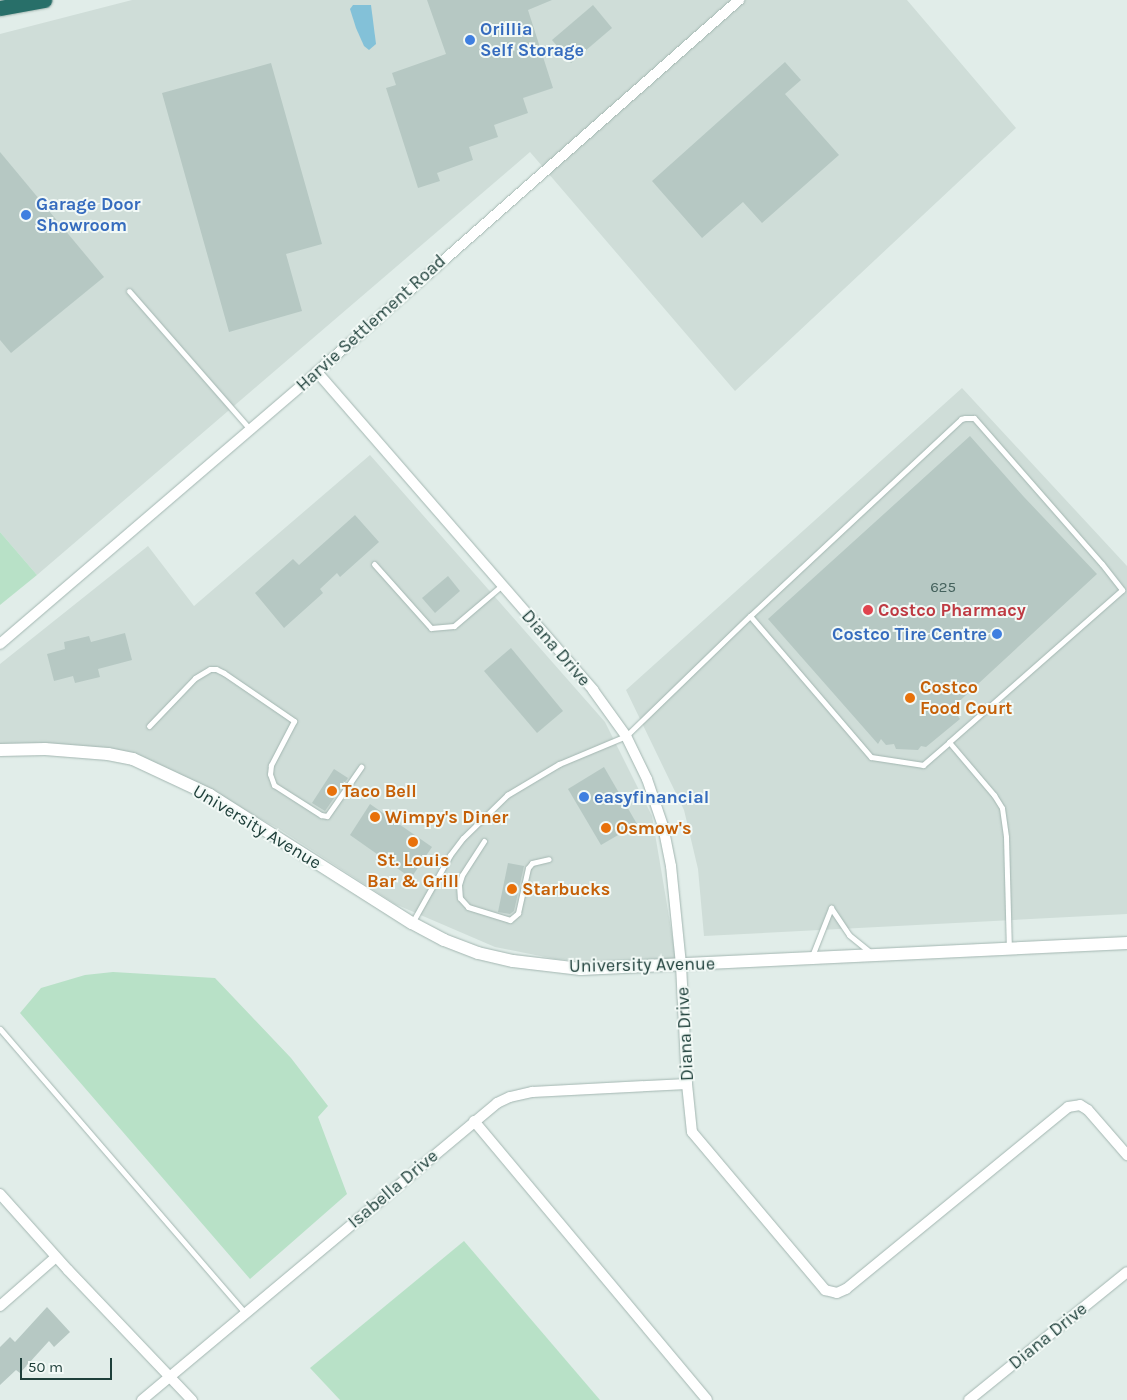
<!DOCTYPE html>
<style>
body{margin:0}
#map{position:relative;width:1127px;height:1400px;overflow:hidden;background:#e1ede9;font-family:Karla,sans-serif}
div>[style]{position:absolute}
.built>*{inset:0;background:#cfddd8}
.green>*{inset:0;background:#b8e1c7}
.water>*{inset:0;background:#83c1d8}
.building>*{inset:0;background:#b6c8c3}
.roads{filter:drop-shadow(0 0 1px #a3b6b1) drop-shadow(0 0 1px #a3b6b1)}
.service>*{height:5px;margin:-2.5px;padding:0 2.5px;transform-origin:2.5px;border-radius:2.5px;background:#fff}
.minor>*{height:10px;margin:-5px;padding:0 5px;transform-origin:5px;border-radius:5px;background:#fff}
.tertiary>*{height:12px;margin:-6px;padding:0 6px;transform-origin:6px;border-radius:6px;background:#fff}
.motorway>*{height:15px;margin:-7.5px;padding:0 7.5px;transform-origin:7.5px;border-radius:7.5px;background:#286f69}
.dots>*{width:14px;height:14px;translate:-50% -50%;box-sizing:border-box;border:2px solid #f2f9f6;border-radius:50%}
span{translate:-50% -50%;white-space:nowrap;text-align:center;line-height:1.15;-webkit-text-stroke:4px #f2f9f6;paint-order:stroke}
.number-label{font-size:15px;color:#45625d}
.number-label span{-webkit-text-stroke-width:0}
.shop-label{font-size:18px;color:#366cbe;font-weight:700}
.left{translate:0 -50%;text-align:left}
.right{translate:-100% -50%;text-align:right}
.street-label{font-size:18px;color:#1f403b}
.health-label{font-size:18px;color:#be3a42;font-weight:700}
.food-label{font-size:18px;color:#c56008;font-weight:700}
.scale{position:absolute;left:20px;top:1358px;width:92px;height:22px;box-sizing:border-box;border:2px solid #1f403b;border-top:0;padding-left:6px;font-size:15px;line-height:18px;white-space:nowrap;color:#1f403b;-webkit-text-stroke:4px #f2f9f6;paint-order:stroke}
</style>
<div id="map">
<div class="built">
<div style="clip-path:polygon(132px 0,907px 0,1016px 128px,735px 391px,530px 152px,37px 575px,0 532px,0 34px)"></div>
<div style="clip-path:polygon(962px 388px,1127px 566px,1127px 914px,704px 936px,698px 869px,684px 810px,626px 690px)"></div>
<div style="clip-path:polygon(370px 455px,605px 722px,652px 816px,676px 958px,598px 962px,555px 959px,495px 947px,395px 904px,279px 829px,171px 770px,131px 752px,25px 743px,0 746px,0 664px,148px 546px,194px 606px)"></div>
</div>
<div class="green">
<div style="clip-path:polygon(0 532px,37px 575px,0 605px)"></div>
<div style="clip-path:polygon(113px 972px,215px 978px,291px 1058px,328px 1106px,318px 1117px,347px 1194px,250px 1279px,20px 1013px,41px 988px,85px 975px)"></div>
<div style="clip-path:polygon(464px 1241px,600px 1400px,340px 1400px,310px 1368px)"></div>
</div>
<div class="water">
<div style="clip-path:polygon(353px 5px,371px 5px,376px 44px,369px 50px,364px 46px,356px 28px,350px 9px)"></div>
</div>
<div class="building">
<div style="clip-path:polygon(427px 0,552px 0,528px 10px,553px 88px,523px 98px,528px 113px,494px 125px,498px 137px,469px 147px,473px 160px,437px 173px,440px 181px,418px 188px,386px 88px,396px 85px,392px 73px,446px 54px)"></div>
<div style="clip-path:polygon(593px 5px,612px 28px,571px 63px,552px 40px)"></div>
<div style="clip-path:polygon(785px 62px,801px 80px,785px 94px,839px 155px,762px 223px,743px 202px,702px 238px,652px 181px)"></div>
<div style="clip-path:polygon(271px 63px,322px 244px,286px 254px,302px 311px,229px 332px,162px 93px)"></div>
<div style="clip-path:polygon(0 152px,104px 277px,11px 353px,0 340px)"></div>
<div style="clip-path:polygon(970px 436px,1024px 497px,1097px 574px,952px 708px,960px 719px,926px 747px,921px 746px,918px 750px,896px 749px,894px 744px,886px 745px,881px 739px,878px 744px,768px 619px)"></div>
<div style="clip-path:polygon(355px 515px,379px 542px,340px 577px,337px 573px,320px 589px,323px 593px,284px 628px,255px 593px,293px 559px,299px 565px)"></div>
<div style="clip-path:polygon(448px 576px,460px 591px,435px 613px,422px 598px)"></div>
<div style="clip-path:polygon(125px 633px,132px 660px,98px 669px,100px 677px,75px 683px,73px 676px,54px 681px,47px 654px,65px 649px,64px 642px,89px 636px,91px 642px)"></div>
<div style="clip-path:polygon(511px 648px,563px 711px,537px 733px,484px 671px)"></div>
<div style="clip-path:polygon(604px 767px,637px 824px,601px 845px,568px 789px)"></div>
<div style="clip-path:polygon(334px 769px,348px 778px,325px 811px,312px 803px)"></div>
<div style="clip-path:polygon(370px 804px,432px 847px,411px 878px,350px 835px)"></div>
<div style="clip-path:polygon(508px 863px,524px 866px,514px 911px,510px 914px,498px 912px)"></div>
<div style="clip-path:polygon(47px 1307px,70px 1332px,54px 1347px,49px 1341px,20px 1373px,16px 1370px,0 1385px,0 1347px,10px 1337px,15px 1342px)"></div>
</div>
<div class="roads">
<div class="service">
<div style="left:129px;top:291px;width:184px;rotate:48.8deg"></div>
<div style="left:374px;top:564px;width:86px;rotate:48.3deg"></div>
<div style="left:431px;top:628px;width:23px;rotate:-5deg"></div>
<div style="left:454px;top:626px;width:62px;rotate:-40.4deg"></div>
<div style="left:750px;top:616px;width:289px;rotate:-43deg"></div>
<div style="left:961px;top:419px;width:4px;rotate:-14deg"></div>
<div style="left:965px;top:418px;width:9px"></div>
<div style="left:974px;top:418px;width:194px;rotate:48.8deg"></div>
<div style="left:1102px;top:564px;width:33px;rotate:52deg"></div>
<div style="left:1122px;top:590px;width:230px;rotate:138.7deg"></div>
<div style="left:949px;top:742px;width:70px;rotate:49.7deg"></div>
<div style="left:994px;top:795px;width:15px;rotate:58deg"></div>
<div style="left:1002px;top:808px;width:29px;rotate:82deg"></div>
<div style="left:1006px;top:837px;width:111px;rotate:88.5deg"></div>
<div style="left:149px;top:726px;width:66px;rotate:-46.2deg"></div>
<div style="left:195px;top:678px;width:17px;rotate:-31deg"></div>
<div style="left:210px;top:669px;width:6px"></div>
<div style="left:216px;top:669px;width:9px;rotate:27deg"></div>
<div style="left:224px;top:673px;width:85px;rotate:34.4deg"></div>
<div style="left:294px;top:721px;width:50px;rotate:117.6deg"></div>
<div style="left:271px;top:765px;width:9px;rotate:96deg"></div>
<div style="left:270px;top:774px;width:12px;rotate:70deg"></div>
<div style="left:274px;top:785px;width:56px;rotate:32.6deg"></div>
<div style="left:321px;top:815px;width:6px;rotate:9deg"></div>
<div style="left:327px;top:816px;width:60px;rotate:-55.2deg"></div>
<div style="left:484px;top:841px;width:40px;rotate:122.9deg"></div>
<div style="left:462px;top:875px;width:10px;rotate:107deg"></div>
<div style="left:459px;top:885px;width:13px;rotate:86deg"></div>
<div style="left:460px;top:898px;width:12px;rotate:48deg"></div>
<div style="left:468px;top:907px;width:44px;rotate:17.2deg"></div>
<div style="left:510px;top:920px;width:11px;rotate:-41deg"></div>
<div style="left:518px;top:913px;width:46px;rotate:-77.5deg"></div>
<div style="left:528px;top:868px;width:6px;rotate:-51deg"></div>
<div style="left:532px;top:863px;width:17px;rotate:-13deg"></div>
<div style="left:831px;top:908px;width:32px;rotate:56deg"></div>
<div style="left:849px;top:935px;width:27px;rotate:39deg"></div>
<div style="left:412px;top:923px;width:78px;rotate:-60.8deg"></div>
<div style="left:450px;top:855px;width:21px;rotate:-53deg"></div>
<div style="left:463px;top:838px;width:62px;rotate:-44.3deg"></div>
<div style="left:507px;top:795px;width:61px;rotate:-30.8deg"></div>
<div style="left:559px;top:764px;width:73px;rotate:-22.7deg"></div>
<div style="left:626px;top:736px;width:173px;rotate:-44.1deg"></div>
<div style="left:750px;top:616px;width:186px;rotate:49.4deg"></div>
<div style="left:871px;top:757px;width:53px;rotate:8.7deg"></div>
<div style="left:923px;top:765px;width:35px;rotate:-41deg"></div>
<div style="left:812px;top:956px;width:52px;rotate:-68.4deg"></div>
<div style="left:0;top:1029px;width:375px;rotate:49.2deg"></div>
</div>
<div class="minor">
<div style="left:317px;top:372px;width:421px;rotate:49deg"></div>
<div style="left:593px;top:690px;width:57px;rotate:54.3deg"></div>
<div style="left:626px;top:736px;width:48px;rotate:64deg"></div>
<div style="left:647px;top:779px;width:50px;rotate:71.2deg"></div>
<div style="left:663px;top:826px;width:41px;rotate:78.7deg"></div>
<div style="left:671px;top:866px;width:100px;rotate:84.2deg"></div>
<div style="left:681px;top:965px;width:119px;rotate:87.1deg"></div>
<div style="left:687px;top:1084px;width:48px;rotate:84.1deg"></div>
<div style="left:692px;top:1132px;width:207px;rotate:49.9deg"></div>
<div style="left:825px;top:1290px;width:12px;rotate:14deg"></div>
<div style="left:837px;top:1293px;width:10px;rotate:-24deg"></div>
<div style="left:846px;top:1289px;width:287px;rotate:-39.3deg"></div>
<div style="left:1068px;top:1107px;width:12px;rotate:-9deg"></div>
<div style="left:1080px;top:1105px;width:9px;rotate:32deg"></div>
<div style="left:1088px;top:1110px;width:60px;rotate:49.1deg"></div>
<div style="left:0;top:644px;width:418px;rotate:-40.6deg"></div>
<div style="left:317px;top:372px;width:563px;rotate:-41.4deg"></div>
<div style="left:474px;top:1121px;width:363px;rotate:50.1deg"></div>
<div style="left:0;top:1194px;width:102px;rotate:48.2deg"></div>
<div style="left:68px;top:1270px;width:180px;rotate:46.4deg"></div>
<div style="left:0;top:1306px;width:74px;rotate:-41.2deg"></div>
<div style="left:142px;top:1400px;width:463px;rotate:-39.9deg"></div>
<div style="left:497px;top:1103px;width:14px;rotate:-25deg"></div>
<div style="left:510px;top:1097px;width:23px;rotate:-13deg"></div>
<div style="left:532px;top:1092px;width:155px;rotate:-3deg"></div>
<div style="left:969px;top:1400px;width:203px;rotate:-39deg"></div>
</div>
<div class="tertiary">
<div style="left:0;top:750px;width:45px;rotate:-1.3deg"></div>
<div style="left:45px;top:749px;width:63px;rotate:4.5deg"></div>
<div style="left:108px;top:754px;width:25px;rotate:11deg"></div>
<div style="left:133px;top:759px;width:85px;rotate:25.1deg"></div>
<div style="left:210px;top:795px;width:239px;rotate:32.4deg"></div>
<div style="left:412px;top:923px;width:36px;rotate:28deg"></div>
<div style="left:444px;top:940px;width:36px;rotate:21deg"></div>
<div style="left:478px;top:953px;width:36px;rotate:13deg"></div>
<div style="left:513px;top:961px;width:68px;rotate:6.7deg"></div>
<div style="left:581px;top:969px;width:547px;rotate:-2.73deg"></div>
</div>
<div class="motorway">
<div style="left:0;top:8px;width:45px;rotate:-10.3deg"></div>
</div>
</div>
<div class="dots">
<div style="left:470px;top:40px;background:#3f7fe0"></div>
<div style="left:26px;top:215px;background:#3f7fe0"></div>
<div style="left:868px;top:610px;background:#e0444e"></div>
<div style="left:997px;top:634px;background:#3f7fe0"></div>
<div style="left:910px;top:698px;background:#e8710a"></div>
<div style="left:332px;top:791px;background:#e8710a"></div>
<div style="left:584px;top:797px;background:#3f7fe0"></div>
<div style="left:375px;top:817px;background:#e8710a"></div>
<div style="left:606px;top:828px;background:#e8710a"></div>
<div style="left:413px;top:842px;background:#e8710a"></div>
<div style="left:512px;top:889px;background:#e8710a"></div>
</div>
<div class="number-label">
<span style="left:943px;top:588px">625</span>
</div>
<div class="shop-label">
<span class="left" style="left:480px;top:40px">Orillia<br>Self Storage</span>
<span class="left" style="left:36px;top:215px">Garage Door<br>Showroom</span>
<span class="right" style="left:987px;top:634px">Costco Tire Centre</span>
<span class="left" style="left:594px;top:797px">easyfinancial</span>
</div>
<div class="street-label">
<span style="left:371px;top:323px;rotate:-42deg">Harvie Settlement Road</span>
<span style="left:556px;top:648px;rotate:49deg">Diana Drive</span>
<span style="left:257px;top:827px;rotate:31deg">University Avenue</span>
<span style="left:642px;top:965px;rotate:-1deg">University Avenue</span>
<span style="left:685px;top:1034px;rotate:-93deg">Diana Drive</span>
<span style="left:393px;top:1189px;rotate:-40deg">Isabella Drive</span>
<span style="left:1048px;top:1336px;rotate:-39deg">Diana Drive</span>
</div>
<div class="health-label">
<span class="left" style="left:878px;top:610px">Costco Pharmacy</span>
</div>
<div class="food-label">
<span class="left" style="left:920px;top:698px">Costco<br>Food Court</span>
<span class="left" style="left:342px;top:791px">Taco Bell</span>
<span class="left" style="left:385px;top:817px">Wimpy's Diner</span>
<span class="left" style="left:616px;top:828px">Osmow's</span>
<span style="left:413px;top:871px">St. Louis<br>Bar &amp; Grill</span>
<span class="left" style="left:522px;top:889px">Starbucks</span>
</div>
<div class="scale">50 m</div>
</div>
